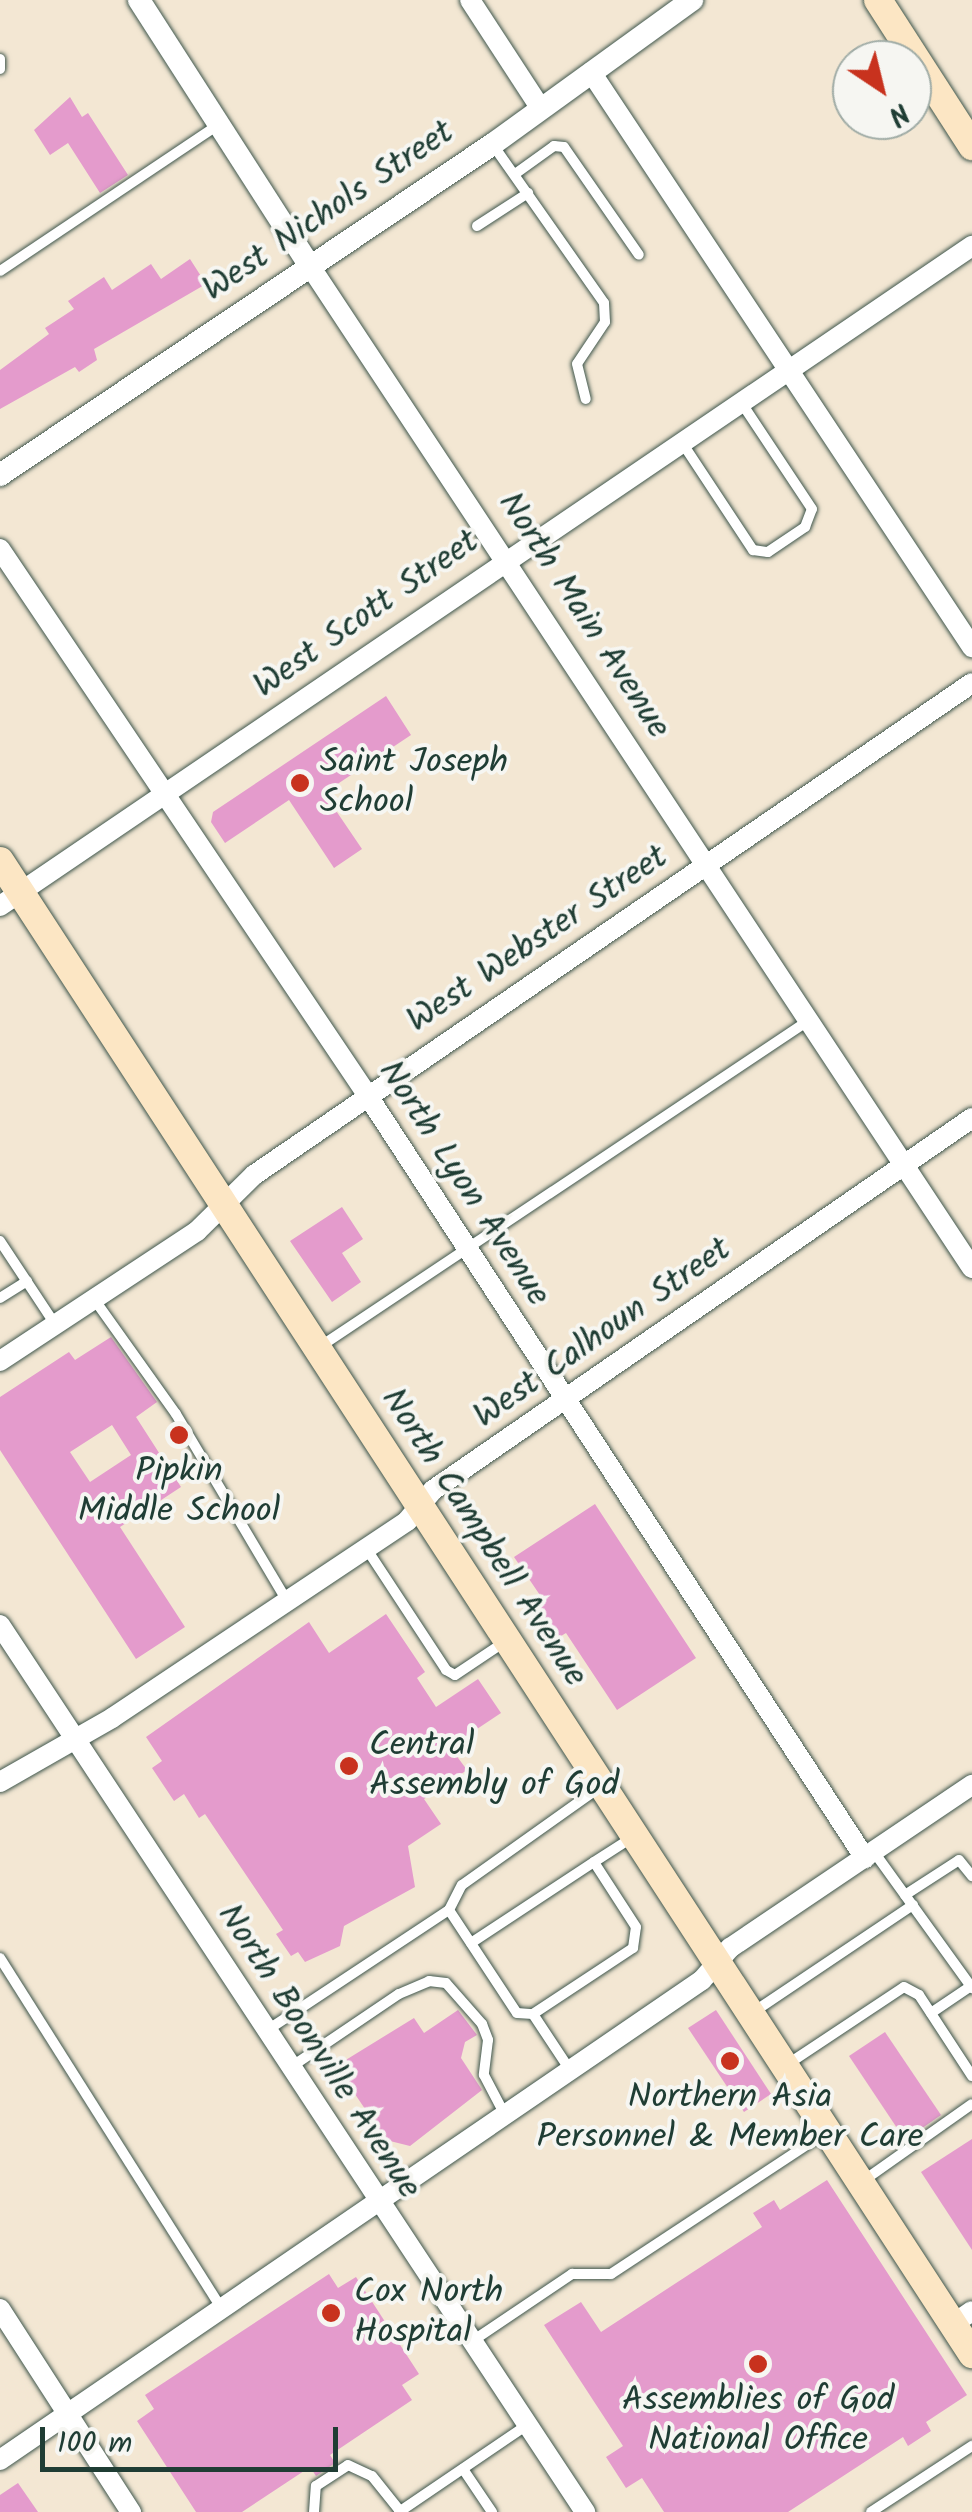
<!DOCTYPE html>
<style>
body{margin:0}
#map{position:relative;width:972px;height:2512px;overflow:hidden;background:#f3e7d3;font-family:Kalam,sans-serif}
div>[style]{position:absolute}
.building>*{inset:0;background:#e49bcc}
.roads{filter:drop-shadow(0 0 2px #3f564c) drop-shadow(0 0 2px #3f564c)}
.service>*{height:10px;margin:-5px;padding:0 5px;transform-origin:5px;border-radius:5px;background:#fff}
.minor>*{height:20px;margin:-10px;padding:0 10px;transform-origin:10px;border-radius:10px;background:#fff}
.tertiary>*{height:22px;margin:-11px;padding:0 11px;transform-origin:11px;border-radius:11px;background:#fff}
.secondary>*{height:28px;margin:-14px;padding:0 14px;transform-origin:14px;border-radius:14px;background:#fce6c4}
.dots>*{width:28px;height:28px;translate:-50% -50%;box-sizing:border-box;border:5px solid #f6f6f2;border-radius:50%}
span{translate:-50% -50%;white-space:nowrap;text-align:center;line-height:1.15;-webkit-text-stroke:8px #f6f6f2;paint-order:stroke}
.street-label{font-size:35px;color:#1f3d34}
.poi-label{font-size:35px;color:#1f3d34}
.left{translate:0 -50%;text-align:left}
.north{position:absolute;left:832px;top:40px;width:100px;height:100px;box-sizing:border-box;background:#f6f6f2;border:2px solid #a0aca6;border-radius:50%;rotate:145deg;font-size:28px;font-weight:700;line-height:40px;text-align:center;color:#1f3d34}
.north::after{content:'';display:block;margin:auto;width:35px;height:45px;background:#c8321e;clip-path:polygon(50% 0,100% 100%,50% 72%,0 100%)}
.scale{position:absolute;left:40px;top:2427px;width:298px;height:45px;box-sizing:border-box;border:5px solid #1f3d34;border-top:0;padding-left:12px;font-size:30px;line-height:35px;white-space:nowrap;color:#1f3d34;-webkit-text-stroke:8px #f6f6f2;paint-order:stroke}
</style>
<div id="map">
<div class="building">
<div style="clip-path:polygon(70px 97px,82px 117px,88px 113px,128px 175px,100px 193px,68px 143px,50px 155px,34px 130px)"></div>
<div style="clip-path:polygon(190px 259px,206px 284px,94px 349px,97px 360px,79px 372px,75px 367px,0 409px,0 370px,49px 334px,45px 328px,74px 309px,68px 301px,104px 277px,112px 290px,151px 264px,161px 279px)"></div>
<div style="clip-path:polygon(386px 696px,411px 735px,324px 793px,362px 849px,334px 868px,289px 800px,225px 843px,211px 822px,213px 812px)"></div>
<div style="clip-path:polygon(342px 1207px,363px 1239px,342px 1253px,361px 1282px,332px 1302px,290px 1241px)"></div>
<div style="clip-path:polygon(evenodd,111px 1337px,157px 1402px,136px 1417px,181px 1487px,120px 1527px,185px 1627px,136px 1659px,0 1450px,0 1397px,69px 1352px,75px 1360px,111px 1337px,112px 1425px,131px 1455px,90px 1482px,70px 1452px,112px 1425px)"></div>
<div style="clip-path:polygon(595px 1504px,696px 1658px,617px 1710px,566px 1633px,556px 1639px,535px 1607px,544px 1601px,514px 1557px)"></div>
<div style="clip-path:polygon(386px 1614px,425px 1672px,417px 1678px,436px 1707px,478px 1679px,501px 1713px,450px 1747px,467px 1770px,424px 1799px,441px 1824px,408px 1846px,415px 1887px,344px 1926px,340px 1946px,305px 1962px,298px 1952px,291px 1956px,276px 1934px,283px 1930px,205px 1814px,199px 1818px,184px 1794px,174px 1801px,152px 1768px,162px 1761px,146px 1737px,309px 1622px,329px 1653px)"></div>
<div style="clip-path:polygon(458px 2010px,477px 2035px,465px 2042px,461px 2058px,482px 2090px,410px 2146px,386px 2140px,336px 2066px,414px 2018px,424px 2033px)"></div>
<div style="clip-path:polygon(716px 2010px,771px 2094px,744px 2112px,688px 2028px)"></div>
<div style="clip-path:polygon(885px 2032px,941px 2115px,905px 2140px,849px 2056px)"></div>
<div style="clip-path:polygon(972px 2139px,972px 2250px,921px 2172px)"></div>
<div style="clip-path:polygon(827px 2180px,967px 2395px,926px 2422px,931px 2431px,908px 2446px,903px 2437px,788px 2512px,664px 2512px,642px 2478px,626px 2488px,606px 2457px,623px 2446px,544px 2325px,581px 2302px,601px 2332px,762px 2227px,753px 2213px,774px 2200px,780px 2210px)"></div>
<div style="clip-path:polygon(329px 2274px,338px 2288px,356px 2277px,419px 2374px,402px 2385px,412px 2400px,330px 2455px,335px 2463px,316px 2476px,310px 2467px,242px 2512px,196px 2512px,137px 2421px,154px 2409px,145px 2395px)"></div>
<div style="clip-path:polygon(18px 2483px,38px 2512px,0 2512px,0 2495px)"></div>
</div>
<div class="roads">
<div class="service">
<div style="left:0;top:59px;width:10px;rotate:90deg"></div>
<div style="left:493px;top:145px;width:193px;rotate:54.9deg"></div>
<div style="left:604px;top:303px;width:19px;rotate:87deg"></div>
<div style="left:605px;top:322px;width:50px;rotate:123.7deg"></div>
<div style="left:577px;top:364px;width:36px;rotate:76deg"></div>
<div style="left:515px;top:174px;width:48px;rotate:-35.7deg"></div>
<div style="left:554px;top:146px;width:10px;rotate:6deg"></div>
<div style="left:564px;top:147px;width:131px;rotate:55.2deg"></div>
<div style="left:477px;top:226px;width:61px;rotate:-32.9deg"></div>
<div style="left:0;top:271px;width:262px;rotate:-33.8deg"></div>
<div style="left:681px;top:441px;width:131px;rotate:56.6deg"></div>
<div style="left:753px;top:550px;width:15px;rotate:8deg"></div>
<div style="left:768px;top:552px;width:45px;rotate:-34deg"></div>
<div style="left:805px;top:527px;width:19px;rotate:-69deg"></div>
<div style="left:812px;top:509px;width:128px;rotate:-123.6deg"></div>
<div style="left:0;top:1241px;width:100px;rotate:56.5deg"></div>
<div style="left:0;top:1298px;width:32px;rotate:-32deg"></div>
<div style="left:94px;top:1299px;width:141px;rotate:54.5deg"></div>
<div style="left:176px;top:1414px;width:217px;rotate:59.3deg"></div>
<div style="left:318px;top:1348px;width:589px;rotate:-33.72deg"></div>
<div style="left:366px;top:1548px;width:146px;rotate:56.7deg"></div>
<div style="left:446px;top:1670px;width:10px;rotate:29deg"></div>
<div style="left:455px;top:1675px;width:61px;rotate:-33.7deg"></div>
<div style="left:874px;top:1852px;width:168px;rotate:54.2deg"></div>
<div style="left:905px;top:1895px;width:64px;rotate:-32.9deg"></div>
<div style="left:959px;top:1860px;width:21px;rotate:51deg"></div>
<div style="left:449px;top:1910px;width:28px;rotate:-63deg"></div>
<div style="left:462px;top:1885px;width:169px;rotate:-35.4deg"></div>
<div style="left:471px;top:1943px;width:147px;rotate:-33.4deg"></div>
<div style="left:0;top:1958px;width:414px;rotate:57.7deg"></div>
<div style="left:752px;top:2013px;width:194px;rotate:-33.9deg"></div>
<div style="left:931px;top:2013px;width:48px;rotate:-34deg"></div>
<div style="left:266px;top:2031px;width:219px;rotate:-33.5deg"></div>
<div style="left:449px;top:1910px;width:123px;rotate:56.6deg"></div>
<div style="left:517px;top:2013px;width:16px;rotate:4deg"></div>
<div style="left:788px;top:2064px;width:139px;rotate:-33.6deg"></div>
<div style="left:904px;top:1987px;width:17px;rotate:28deg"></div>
<div style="left:919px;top:1995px;width:97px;rotate:56.8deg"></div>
<div style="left:291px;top:2067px;width:130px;rotate:-34.1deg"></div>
<div style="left:399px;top:1994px;width:33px;rotate:-23deg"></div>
<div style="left:429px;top:1981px;width:17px;rotate:7deg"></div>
<div style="left:446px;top:1983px;width:55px;rotate:48.7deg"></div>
<div style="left:482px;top:2024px;width:17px;rotate:69deg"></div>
<div style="left:488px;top:2040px;width:35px;rotate:97deg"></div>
<div style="left:484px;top:2075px;width:45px;rotate:62.3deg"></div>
<div style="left:570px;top:2070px;width:67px;rotate:-123.5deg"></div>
<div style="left:533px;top:2014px;width:120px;rotate:-33.4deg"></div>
<div style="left:633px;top:1948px;width:21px;rotate:-82deg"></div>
<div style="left:636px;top:1927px;width:77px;rotate:-122.9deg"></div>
<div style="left:594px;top:1862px;width:46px;rotate:-32.7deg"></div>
<div style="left:863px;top:2181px;width:133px;rotate:-35.2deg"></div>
<div style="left:471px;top:2342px;width:122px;rotate:-34deg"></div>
<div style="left:572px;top:2274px;width:39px"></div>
<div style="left:611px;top:2274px;width:256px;rotate:-33.4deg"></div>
<div style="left:463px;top:2469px;width:52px;rotate:56deg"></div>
<div style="left:314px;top:2512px;width:26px;rotate:-86deg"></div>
<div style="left:316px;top:2486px;width:38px;rotate:-33deg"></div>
<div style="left:348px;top:2465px;width:26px;rotate:25deg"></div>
<div style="left:372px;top:2476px;width:45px;rotate:51.3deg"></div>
<div style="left:399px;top:2512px;width:155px;rotate:-34.2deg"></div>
<div style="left:871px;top:2512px;width:121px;rotate:-33.2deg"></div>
</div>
<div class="minor">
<div style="left:470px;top:0;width:130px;rotate:56.9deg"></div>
<div style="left:591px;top:72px;width:690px;rotate:56.47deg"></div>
<div style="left:310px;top:266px;width:1201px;rotate:56.55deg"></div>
<div style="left:0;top:549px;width:659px;rotate:56.07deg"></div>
<div style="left:368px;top:1096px;width:910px;rotate:56.89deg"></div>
<div style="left:0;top:906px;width:1175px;rotate:-34.18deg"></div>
<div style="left:0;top:1361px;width:236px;rotate:-33.4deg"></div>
<div style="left:197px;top:1231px;width:80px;rotate:-44.5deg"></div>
<div style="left:254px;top:1175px;width:870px;rotate:-34.42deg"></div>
<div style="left:0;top:1625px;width:1063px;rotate:56.59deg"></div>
<div style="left:0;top:1782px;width:129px;rotate:-29.7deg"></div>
<div style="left:112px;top:1718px;width:355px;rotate:-33.7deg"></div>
<div style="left:407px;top:1521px;width:40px;rotate:-50deg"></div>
<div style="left:433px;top:1490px;width:655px;rotate:-34.61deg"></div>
<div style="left:0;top:2309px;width:242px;rotate:57.2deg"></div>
<div style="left:952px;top:2325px;width:24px;rotate:-35deg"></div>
<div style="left:0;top:2460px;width:850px;rotate:-34.36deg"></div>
<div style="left:702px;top:1980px;width:43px;rotate:-48.8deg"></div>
<div style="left:730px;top:1948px;width:292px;rotate:-34deg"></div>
</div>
<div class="tertiary">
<div style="left:139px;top:0;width:316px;rotate:57.3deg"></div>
<div style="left:0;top:475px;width:594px;rotate:-33.88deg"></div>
<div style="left:493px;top:144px;width:246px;rotate:-35.9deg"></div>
</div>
<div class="secondary">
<div style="left:878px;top:0;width:174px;rotate:57.2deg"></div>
<div style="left:0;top:861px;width:1782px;rotate:56.93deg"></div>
</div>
</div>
<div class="dots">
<div style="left:300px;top:783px;background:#c8321e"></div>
<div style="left:179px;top:1435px;background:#c8321e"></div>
<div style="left:349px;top:1766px;background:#c8321e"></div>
<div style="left:730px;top:2061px;background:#c8321e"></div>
<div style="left:331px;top:2313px;background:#c8321e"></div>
<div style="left:758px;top:2364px;background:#c8321e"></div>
</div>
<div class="street-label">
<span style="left:329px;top:212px;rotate:-34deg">West Nichols Street</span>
<span style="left:367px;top:615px;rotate:-35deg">West Scott Street</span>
<span style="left:583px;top:616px;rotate:57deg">North Main Avenue</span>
<span style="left:538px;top:940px;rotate:-34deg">West Webster Street</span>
<span style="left:463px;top:1184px;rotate:57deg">North Lyon Avenue</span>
<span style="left:603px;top:1334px;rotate:-35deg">West Calhoun Street</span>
<span style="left:483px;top:1538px;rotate:57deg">North Campbell Avenue</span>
<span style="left:318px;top:2052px;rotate:57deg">North Boonville Avenue</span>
</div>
<div class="poi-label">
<span class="left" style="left:320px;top:783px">Saint Joseph<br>School</span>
<span style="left:179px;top:1492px">Pipkin<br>Middle School</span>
<span class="left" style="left:369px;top:1766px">Central<br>Assembly of God</span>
<span style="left:730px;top:2118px">Northern Asia<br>Personnel &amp; Member Care</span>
<span class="left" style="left:354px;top:2313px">Cox North<br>Hospital</span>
<span style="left:758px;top:2421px">Assemblies of God<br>National Office</span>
</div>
<div class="north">N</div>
<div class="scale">100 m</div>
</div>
